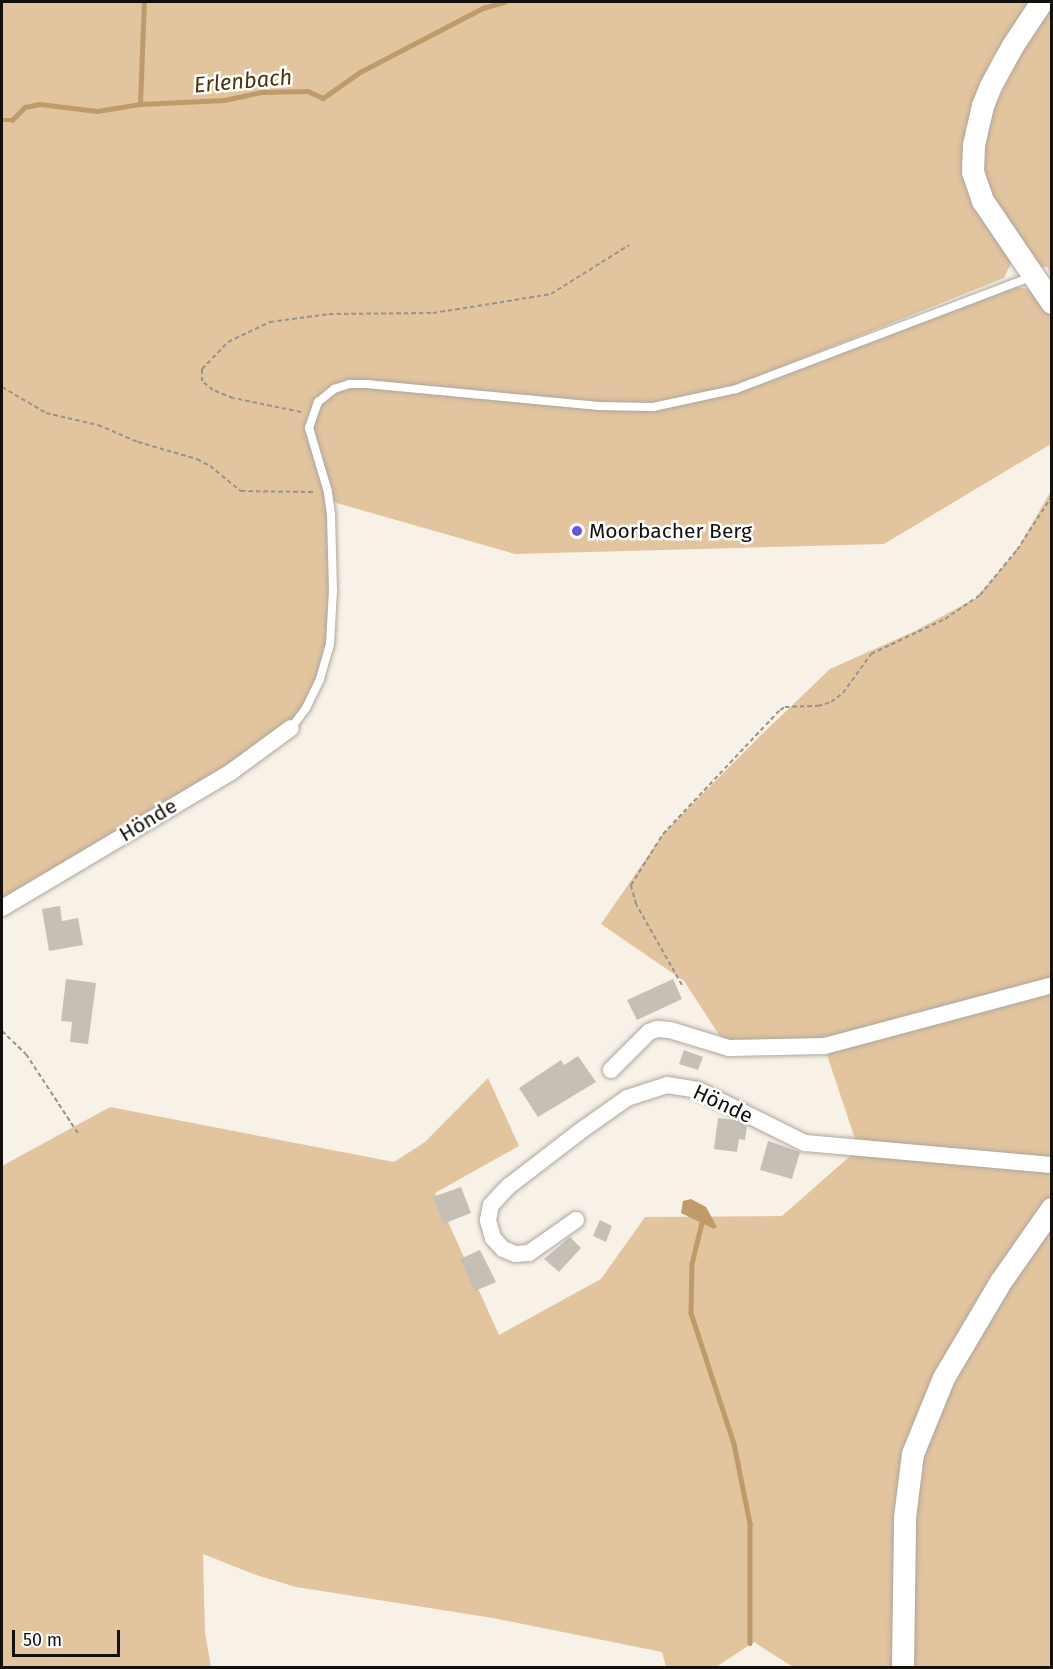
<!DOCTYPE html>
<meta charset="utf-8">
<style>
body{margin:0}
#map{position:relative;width:1053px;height:1669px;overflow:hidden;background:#f8f1e7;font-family:"Fira Sans",sans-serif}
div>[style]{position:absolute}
.green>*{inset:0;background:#e2c49f}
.water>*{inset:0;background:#bf9a6a}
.stream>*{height:4.5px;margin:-2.25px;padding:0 2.25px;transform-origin:2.25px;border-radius:2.25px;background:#bf9a6a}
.building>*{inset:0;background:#c6bfb6}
.path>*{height:2px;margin-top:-1px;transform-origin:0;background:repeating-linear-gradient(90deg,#97928b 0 4.5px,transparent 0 7.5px)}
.roads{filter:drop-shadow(0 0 2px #ada69d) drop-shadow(0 0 2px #ada69d)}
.lane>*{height:8px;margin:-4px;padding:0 4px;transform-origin:4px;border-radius:4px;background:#fff}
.street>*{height:16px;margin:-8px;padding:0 8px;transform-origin:8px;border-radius:8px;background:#fff}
.secondary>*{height:22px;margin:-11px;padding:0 11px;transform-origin:11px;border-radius:11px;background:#fff}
.dots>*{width:16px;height:16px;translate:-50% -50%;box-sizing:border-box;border:3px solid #fff;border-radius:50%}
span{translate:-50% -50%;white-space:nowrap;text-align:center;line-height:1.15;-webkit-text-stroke:5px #fff;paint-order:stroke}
.poi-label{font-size:21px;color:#12100d}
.left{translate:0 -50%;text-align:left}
.street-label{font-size:21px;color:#12100d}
.water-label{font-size:22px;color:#4d330b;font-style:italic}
.frame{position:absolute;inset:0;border:3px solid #12100d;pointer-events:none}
.scale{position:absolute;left:12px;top:1630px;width:108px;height:27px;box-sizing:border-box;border:3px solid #12100d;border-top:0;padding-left:8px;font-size:18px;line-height:21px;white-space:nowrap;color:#12100d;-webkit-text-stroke:4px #fff;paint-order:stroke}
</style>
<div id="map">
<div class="green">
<div style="clip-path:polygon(2px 2px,1030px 2px,992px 58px,976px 103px,967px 145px,1013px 259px,1004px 278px,726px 389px,728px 394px,778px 378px,1015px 286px,1037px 291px,1051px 313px,1051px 444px,884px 544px,515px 554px,326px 500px,330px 542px,328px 645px,319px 678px,304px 708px,289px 726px,243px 762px,2px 902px)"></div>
<div style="clip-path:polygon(1051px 6px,1051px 289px,1047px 281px,1051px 276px,1047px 267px,1037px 267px,990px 197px,984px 176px,983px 147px,994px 109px,1011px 69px)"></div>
<div style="clip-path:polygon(1051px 491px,1051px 981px,824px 1042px,725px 1044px,684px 981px,601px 924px,663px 834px,759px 737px,830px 669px,915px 631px,976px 598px,1017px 550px)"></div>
<div style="clip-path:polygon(1051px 989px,1051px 1163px,857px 1145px,825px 1049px)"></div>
<div style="clip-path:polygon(488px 1078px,519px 1146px,435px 1193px,499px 1335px,601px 1279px,645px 1217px,782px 1216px,857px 1150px,1051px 1167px,1052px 1205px,919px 1427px,900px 1667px,793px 1667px,754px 1642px,716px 1667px,666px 1667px,662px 1652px,493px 1618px,296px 1587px,256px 1575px,203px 1554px,205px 1633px,211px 1667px,2px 1668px,2px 1166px,110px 1107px,394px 1162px,425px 1142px)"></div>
<div style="clip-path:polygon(1051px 1215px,1051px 1667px,906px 1668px,907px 1580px,925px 1430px)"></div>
</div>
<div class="water">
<div style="clip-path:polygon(691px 1199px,706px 1207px,717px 1227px,714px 1229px,681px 1213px,683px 1201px)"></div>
</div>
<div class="stream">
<div style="left:140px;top:104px;width:102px;rotate:-87.8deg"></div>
<div style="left:2px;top:120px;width:10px"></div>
<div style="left:12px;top:120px;width:18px;rotate:-45deg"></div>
<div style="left:25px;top:107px;width:15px;rotate:-11deg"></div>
<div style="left:40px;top:104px;width:57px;rotate:7deg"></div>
<div style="left:97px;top:111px;width:44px;rotate:-9.2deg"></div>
<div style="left:140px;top:104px;width:84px;rotate:-2.7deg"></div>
<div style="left:224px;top:100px;width:40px;rotate:-12deg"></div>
<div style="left:263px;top:92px;width:45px;rotate:-1.3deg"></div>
<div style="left:308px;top:91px;width:17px;rotate:25deg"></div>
<div style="left:323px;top:98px;width:45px;rotate:-35.1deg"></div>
<div style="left:360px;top:72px;width:139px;rotate:-27.5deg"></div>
<div style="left:483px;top:8px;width:22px;rotate:-16deg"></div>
<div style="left:702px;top:1223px;width:42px;rotate:103.7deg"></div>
<div style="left:692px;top:1264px;width:49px;rotate:91.2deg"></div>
<div style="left:691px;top:1313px;width:138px;rotate:71.8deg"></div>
<div style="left:734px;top:1444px;width:81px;rotate:78.6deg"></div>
<div style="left:750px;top:1523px;width:120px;rotate:90deg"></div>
</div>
<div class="building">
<div style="clip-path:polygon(60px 906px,62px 921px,78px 918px,83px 945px,49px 951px,42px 909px)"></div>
<div style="clip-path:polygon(66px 979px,96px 983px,88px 1044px,70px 1042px,72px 1022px,61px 1021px)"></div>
<div style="clip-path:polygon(673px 979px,682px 999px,637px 1020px,627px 1000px)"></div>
<div style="clip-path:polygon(684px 1050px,703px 1057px,698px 1070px,679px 1064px)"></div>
<div style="clip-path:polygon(578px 1056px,596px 1082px,538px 1117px,519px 1088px,561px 1060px,564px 1065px)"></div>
<div style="clip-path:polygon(718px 1118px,736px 1120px,747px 1126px,745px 1140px,739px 1139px,737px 1152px,714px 1149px)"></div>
<div style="clip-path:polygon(768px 1141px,800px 1152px,792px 1179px,760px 1170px)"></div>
<div style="clip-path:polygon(461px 1187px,471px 1213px,443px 1224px,433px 1197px)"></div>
<div style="clip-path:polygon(600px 1220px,612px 1226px,606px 1242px,593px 1236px)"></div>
<div style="clip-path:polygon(570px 1237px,581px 1248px,559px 1272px,544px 1259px)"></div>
<div style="clip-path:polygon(480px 1250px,496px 1282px,475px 1291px,460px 1259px)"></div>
</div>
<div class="path">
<div style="left:2px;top:387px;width:51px;rotate:30.6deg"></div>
<div style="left:46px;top:413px;width:53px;rotate:13deg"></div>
<div style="left:98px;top:425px;width:43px;rotate:23deg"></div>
<div style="left:138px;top:442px;width:61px;rotate:16.1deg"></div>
<div style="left:197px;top:459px;width:15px;rotate:28deg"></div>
<div style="left:210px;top:466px;width:40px;rotate:39deg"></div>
<div style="left:241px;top:491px;width:74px;rotate:0.8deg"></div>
<div style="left:301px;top:412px;width:69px;rotate:-168.4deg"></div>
<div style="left:233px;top:398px;width:22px;rotate:-158deg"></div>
<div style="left:213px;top:390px;width:14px;rotate:-141deg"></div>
<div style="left:202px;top:381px;width:12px;rotate:-90deg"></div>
<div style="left:202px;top:369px;width:37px;rotate:-46deg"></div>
<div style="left:228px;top:342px;width:47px;rotate:-25.5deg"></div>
<div style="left:270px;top:322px;width:60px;rotate:-7.7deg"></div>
<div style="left:329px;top:314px;width:104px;rotate:-0.6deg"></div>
<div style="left:433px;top:313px;width:120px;rotate:-9.1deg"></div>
<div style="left:551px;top:294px;width:92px;rotate:-32.1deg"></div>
<div style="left:682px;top:985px;width:93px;rotate:-119.6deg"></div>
<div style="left:636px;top:904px;width:20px;rotate:-105deg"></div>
<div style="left:631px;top:885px;width:60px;rotate:-57.9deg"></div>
<div style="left:663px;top:834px;width:170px;rotate:-46.7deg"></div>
<div style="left:780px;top:710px;width:6px;rotate:-31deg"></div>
<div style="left:785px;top:707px;width:33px;rotate:-2deg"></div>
<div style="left:818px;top:706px;width:14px;rotate:-17deg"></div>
<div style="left:831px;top:702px;width:15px;rotate:-37deg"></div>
<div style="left:843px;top:693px;width:48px;rotate:-54.3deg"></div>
<div style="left:871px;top:654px;width:82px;rotate:-25.3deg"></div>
<div style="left:945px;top:619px;width:42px;rotate:-34.4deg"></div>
<div style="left:980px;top:595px;width:58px;rotate:-50.6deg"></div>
<div style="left:1017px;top:550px;width:64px;rotate:-57.1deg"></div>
<div style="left:2px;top:1031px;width:33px;rotate:44deg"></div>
<div style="left:26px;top:1054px;width:97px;rotate:56.8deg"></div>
</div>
<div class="roads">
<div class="lane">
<div style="left:291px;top:728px;width:25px;rotate:-53deg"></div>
<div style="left:306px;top:708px;width:32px;rotate:-64deg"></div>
<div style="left:320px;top:679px;width:36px;rotate:-74deg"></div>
<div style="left:330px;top:644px;width:53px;rotate:-86.8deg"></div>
<div style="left:333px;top:591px;width:77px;rotate:-91.5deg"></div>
<div style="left:331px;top:514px;width:22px;rotate:-98deg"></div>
<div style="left:328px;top:492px;width:67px;rotate:-106.5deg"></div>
<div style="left:309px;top:428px;width:28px;rotate:-71deg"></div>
<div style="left:318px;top:402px;width:21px;rotate:-39deg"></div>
<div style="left:334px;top:389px;width:16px;rotate:-18deg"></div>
<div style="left:349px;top:384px;width:17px"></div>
<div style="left:366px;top:384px;width:234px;rotate:5.4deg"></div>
<div style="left:599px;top:406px;width:54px;rotate:1.1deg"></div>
<div style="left:653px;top:407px;width:85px;rotate:-12.2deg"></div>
<div style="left:736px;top:389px;width:316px;rotate:-20.8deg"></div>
</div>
<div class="street">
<div style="left:2px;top:908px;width:266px;rotate:-30.7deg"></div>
<div style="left:231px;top:772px;width:74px;rotate:-36.3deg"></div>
<div style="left:611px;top:1070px;width:54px;rotate:-45deg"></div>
<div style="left:649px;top:1032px;width:9px;rotate:-21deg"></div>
<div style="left:657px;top:1029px;width:13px;rotate:4deg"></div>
<div style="left:670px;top:1030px;width:62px;rotate:17deg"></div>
<div style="left:729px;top:1048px;width:96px;rotate:-1.2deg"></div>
<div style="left:825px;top:1046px;width:235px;rotate:-15deg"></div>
<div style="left:576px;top:1220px;width:57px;rotate:144.9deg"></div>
<div style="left:529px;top:1253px;width:14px;rotate:176deg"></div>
<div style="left:515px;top:1254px;width:13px;rotate:-157deg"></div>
<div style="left:503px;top:1249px;width:15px;rotate:-132deg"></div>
<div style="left:493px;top:1238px;width:19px;rotate:-106deg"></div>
<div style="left:488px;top:1220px;width:15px;rotate:-79deg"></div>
<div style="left:491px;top:1205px;width:26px;rotate:-47deg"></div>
<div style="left:509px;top:1186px;width:88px;rotate:-37.6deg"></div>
<div style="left:579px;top:1132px;width:59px;rotate:-35.3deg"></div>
<div style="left:627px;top:1098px;width:42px;rotate:-18deg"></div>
<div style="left:667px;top:1085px;width:31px;rotate:9deg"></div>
<div style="left:698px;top:1090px;width:119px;rotate:26.4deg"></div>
<div style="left:805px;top:1143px;width:248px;rotate:5.1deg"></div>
</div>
<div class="secondary">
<div style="left:1042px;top:2px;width:53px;rotate:123.4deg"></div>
<div style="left:1013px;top:46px;width:46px;rotate:118.8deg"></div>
<div style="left:991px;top:86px;width:22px;rotate:112deg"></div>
<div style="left:983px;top:106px;width:40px;rotate:103deg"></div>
<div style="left:974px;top:145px;width:27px;rotate:92deg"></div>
<div style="left:973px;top:172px;width:31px;rotate:71deg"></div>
<div style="left:983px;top:201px;width:123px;rotate:55.9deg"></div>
<div style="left:903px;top:1668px;width:150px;rotate:-89.2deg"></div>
<div style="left:905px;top:1518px;width:64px;rotate:-82.9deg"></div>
<div style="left:913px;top:1454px;width:82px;rotate:-67.8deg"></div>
<div style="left:944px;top:1378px;width:112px;rotate:-59.3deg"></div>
<div style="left:1001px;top:1282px;width:89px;rotate:-55.1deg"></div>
</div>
</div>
<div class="dots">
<div style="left:577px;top:531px;background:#6458d1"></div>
</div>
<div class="poi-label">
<span class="left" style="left:589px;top:531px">Moorbacher Berg</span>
</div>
<div class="street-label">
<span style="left:148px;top:820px;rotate:-31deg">Hönde</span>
<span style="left:723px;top:1104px;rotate:25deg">Hönde</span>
</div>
<div class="water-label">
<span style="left:243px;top:81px;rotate:-5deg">Erlenbach</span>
</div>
<div class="frame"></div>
<div class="scale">50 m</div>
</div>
